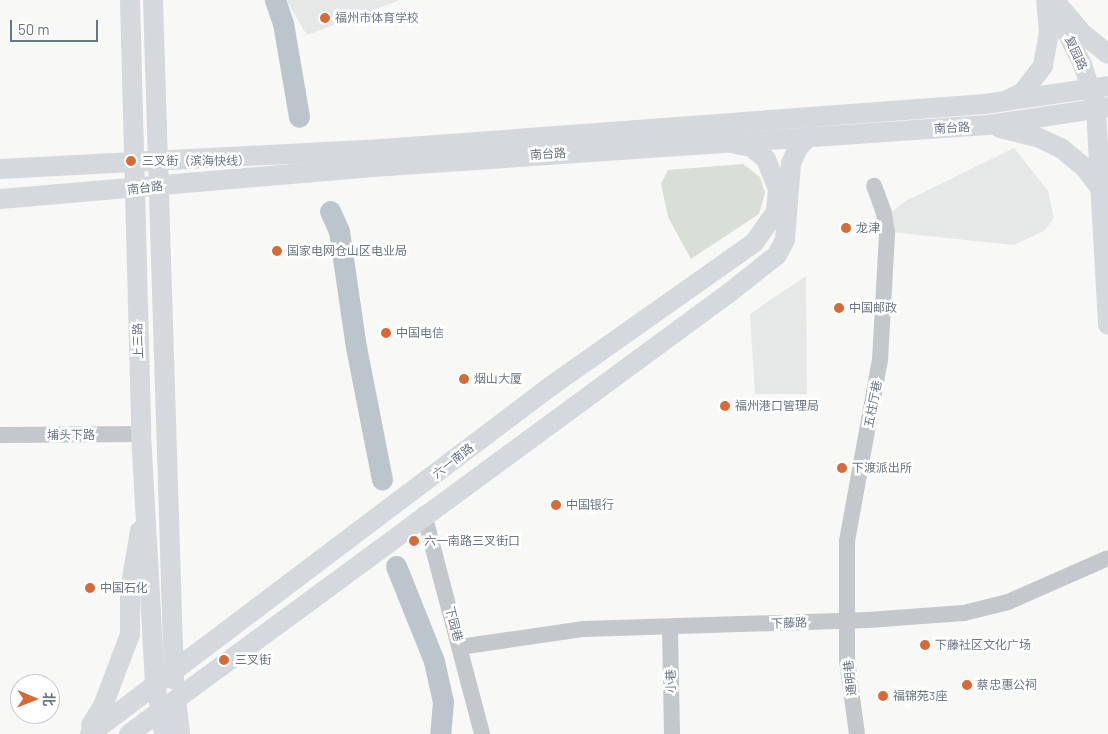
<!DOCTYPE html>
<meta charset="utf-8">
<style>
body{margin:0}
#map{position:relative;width:1108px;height:734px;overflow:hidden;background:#f8f8f6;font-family:Barlow,"Noto Sans SC",sans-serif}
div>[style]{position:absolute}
.built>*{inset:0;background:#e6e7e7}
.green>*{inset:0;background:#d9dfd7}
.river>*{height:21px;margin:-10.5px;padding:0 10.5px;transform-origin:10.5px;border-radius:10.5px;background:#bcc5cb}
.tertiary>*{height:16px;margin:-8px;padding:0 8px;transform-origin:8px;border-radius:8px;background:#c4c7cb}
.secondary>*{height:19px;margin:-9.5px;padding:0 9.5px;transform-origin:9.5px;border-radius:9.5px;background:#d5d9dd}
.primary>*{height:20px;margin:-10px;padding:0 10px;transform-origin:10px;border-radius:10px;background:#d5d9dd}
.dots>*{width:14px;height:14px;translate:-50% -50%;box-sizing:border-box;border:2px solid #fff;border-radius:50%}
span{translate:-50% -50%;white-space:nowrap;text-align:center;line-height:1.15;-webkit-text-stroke:5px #fff;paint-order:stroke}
.poi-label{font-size:12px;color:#697685}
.left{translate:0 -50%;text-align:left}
.street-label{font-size:12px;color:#697685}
.north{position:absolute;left:10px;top:674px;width:50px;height:50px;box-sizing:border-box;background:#fff;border:1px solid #c3c8ce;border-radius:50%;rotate:91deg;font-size:14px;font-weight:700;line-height:20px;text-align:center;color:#697685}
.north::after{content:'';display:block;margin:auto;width:18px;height:22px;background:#d76a37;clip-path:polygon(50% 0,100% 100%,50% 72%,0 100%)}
.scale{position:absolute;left:10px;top:20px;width:88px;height:22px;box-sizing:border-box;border:2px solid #697685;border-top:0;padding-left:6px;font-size:15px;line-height:18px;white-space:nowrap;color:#697685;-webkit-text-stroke:4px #fff;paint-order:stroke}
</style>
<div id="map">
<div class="built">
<div style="clip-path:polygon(286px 0,400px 0,307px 35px)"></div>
<div style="clip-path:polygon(1014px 148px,1048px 191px,1054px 218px,1044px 231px,1014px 245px,890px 232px,887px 216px,904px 202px)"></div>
<div style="clip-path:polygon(806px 276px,807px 394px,755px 394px,750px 314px)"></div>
</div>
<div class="green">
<div style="clip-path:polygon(743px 164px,760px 177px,765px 193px,759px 214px,691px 259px,668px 217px,661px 184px,668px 170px)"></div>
</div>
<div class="river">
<div style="left:275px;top:0;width:24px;rotate:71deg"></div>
<div style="left:283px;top:23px;width:95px;rotate:80.3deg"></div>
<div style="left:330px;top:211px;width:22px;rotate:66deg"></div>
<div style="left:339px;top:231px;width:117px;rotate:81.7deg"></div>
<div style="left:356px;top:347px;width:135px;rotate:78.9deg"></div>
<div style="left:396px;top:566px;width:102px;rotate:68.2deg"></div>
<div style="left:434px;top:661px;width:42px;rotate:77.6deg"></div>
<div style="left:443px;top:702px;width:32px;rotate:95deg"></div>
</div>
<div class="tertiary">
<div style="left:0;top:435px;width:141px;rotate:-0.4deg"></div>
<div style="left:424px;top:514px;width:228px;rotate:75.2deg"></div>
<div style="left:670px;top:629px;width:105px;rotate:88.9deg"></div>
<div style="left:460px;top:647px;width:125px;rotate:-8.3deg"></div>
<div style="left:584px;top:629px;width:284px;rotate:-1.8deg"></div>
<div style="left:868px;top:620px;width:96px;rotate:-4.2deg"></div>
<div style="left:964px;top:613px;width:45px;rotate:-14deg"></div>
<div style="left:1008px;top:602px;width:109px;rotate:-23.7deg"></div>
<div style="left:857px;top:734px;width:75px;rotate:-97.7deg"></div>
<div style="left:847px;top:660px;width:119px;rotate:-90deg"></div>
<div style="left:847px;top:541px;width:184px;rotate:-79.7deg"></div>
<div style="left:880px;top:360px;width:127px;rotate:-86.8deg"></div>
<div style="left:887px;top:233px;width:20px;rotate:-99deg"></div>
<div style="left:884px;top:213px;width:29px;rotate:-110deg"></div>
</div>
<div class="secondary">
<div style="left:1052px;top:5px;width:66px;rotate:63deg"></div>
<div style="left:1082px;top:64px;width:41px;rotate:71.6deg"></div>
<div style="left:155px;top:682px;width:53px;rotate:81.3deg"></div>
<div style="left:176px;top:699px;width:35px;rotate:83deg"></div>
</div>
<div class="primary">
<div style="left:130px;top:0;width:434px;rotate:88.5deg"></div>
<div style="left:141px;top:434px;width:248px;rotate:86.8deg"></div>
<div style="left:153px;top:0;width:680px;rotate:88.23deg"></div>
<div style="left:1054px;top:0;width:43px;rotate:49.7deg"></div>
<div style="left:1082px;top:33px;width:33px;rotate:39deg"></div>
<div style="left:1009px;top:99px;width:14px;rotate:-25deg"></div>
<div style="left:1022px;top:93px;width:34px;rotate:-52deg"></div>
<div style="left:1043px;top:66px;width:34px;rotate:-80deg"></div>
<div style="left:1049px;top:33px;width:33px;rotate:-95deg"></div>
<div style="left:1096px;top:109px;width:216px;rotate:86.8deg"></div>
<div style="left:1000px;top:128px;width:38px;rotate:14deg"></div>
<div style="left:1037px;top:137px;width:26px;rotate:25deg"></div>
<div style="left:1061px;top:148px;width:31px;rotate:40deg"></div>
<div style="left:1085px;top:168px;width:25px;rotate:53deg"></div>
<div style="left:0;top:169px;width:368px;rotate:-3deg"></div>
<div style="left:368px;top:150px;width:619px;rotate:-4.26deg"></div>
<div style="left:985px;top:104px;width:124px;rotate:-8.3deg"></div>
<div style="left:0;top:199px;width:374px;rotate:-4.9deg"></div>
<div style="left:373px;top:167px;width:616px;rotate:-3.91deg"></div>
<div style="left:988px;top:125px;width:121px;rotate:-8.5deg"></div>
<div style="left:91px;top:725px;width:22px;rotate:-58deg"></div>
<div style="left:103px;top:706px;width:77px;rotate:-69.4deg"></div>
<div style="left:130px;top:634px;width:44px;rotate:-90deg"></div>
<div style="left:130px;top:590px;width:60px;rotate:-80.4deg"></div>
<div style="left:90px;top:734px;width:578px;rotate:-37.05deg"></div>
<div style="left:551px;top:386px;width:248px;rotate:-35.2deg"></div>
<div style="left:754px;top:243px;width:39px;rotate:-55deg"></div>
<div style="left:776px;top:211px;width:22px;rotate:-85deg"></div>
<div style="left:778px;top:189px;width:32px;rotate:-112deg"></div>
<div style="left:766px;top:159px;width:19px;rotate:-141deg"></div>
<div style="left:751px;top:147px;width:16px;rotate:-169deg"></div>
<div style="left:129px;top:734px;width:745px;rotate:-36.32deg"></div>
<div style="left:729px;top:293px;width:61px;rotate:-38.4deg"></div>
<div style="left:777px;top:255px;width:17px;rotate:-62deg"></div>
<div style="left:785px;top:240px;width:77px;rotate:-85.5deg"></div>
<div style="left:791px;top:163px;width:17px;rotate:-65deg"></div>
<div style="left:798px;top:148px;width:16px;rotate:-47deg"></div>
</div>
<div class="dots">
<div style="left:325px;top:18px;background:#d76a37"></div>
<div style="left:131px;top:161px;background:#d76a37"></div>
<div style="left:846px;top:228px;background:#d76a37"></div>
<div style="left:277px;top:251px;background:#d76a37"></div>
<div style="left:839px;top:308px;background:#d76a37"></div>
<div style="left:386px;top:333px;background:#d76a37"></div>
<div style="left:464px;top:379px;background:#d76a37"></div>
<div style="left:725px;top:406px;background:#d76a37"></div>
<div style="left:842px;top:468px;background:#d76a37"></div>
<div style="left:556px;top:505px;background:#d76a37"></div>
<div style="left:414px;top:541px;background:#d76a37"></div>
<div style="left:90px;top:588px;background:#d76a37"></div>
<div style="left:925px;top:645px;background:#d76a37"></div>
<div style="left:224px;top:660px;background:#d76a37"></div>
<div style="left:967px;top:685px;background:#d76a37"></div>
<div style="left:883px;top:696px;background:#d76a37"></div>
</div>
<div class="poi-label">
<span class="left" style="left:335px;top:18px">福州市体育学校</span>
<span class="left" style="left:142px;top:161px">三叉街（滨海快线）</span>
<span class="left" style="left:856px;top:228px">龙津</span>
<span class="left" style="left:287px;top:251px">国家电网仓山区电业局</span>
<span class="left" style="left:849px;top:308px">中国邮政</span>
<span class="left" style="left:396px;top:333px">中国电信</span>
<span class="left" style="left:474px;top:379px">烟山大厦</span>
<span class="left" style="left:735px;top:406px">福州港口管理局</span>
<span class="left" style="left:852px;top:468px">下渡派出所</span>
<span class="left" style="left:566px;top:505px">中国银行</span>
<span class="left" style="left:424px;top:541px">六一南路三叉街口</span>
<span class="left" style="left:100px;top:588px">中国石化</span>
<span class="left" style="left:935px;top:645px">下藤社区文化广场</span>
<span class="left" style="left:235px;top:660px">三叉街</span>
<span class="left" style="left:977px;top:685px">蔡忠惠公祠</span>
<span class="left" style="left:893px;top:696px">福锦苑3座</span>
</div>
<div class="street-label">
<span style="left:1076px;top:53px;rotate:65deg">复园路</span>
<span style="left:952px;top:128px;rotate:-4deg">南台路</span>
<span style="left:548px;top:154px;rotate:-4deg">南台路</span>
<span style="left:145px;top:188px;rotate:-7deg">南台路</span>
<span style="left:138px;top:341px;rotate:-92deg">上三路</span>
<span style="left:873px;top:404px;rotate:-79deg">五柱厅巷</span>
<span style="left:71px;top:435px">埔头下路</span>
<span style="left:453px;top:461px;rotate:-38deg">六一南路</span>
<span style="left:789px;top:623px;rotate:-2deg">下藤路</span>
<span style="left:454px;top:624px;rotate:75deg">下园巷</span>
<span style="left:850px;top:678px;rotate:-96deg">通明巷</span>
<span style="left:671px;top:681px;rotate:-91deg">小巷</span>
</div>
<div class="north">北</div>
<div class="scale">50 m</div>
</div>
